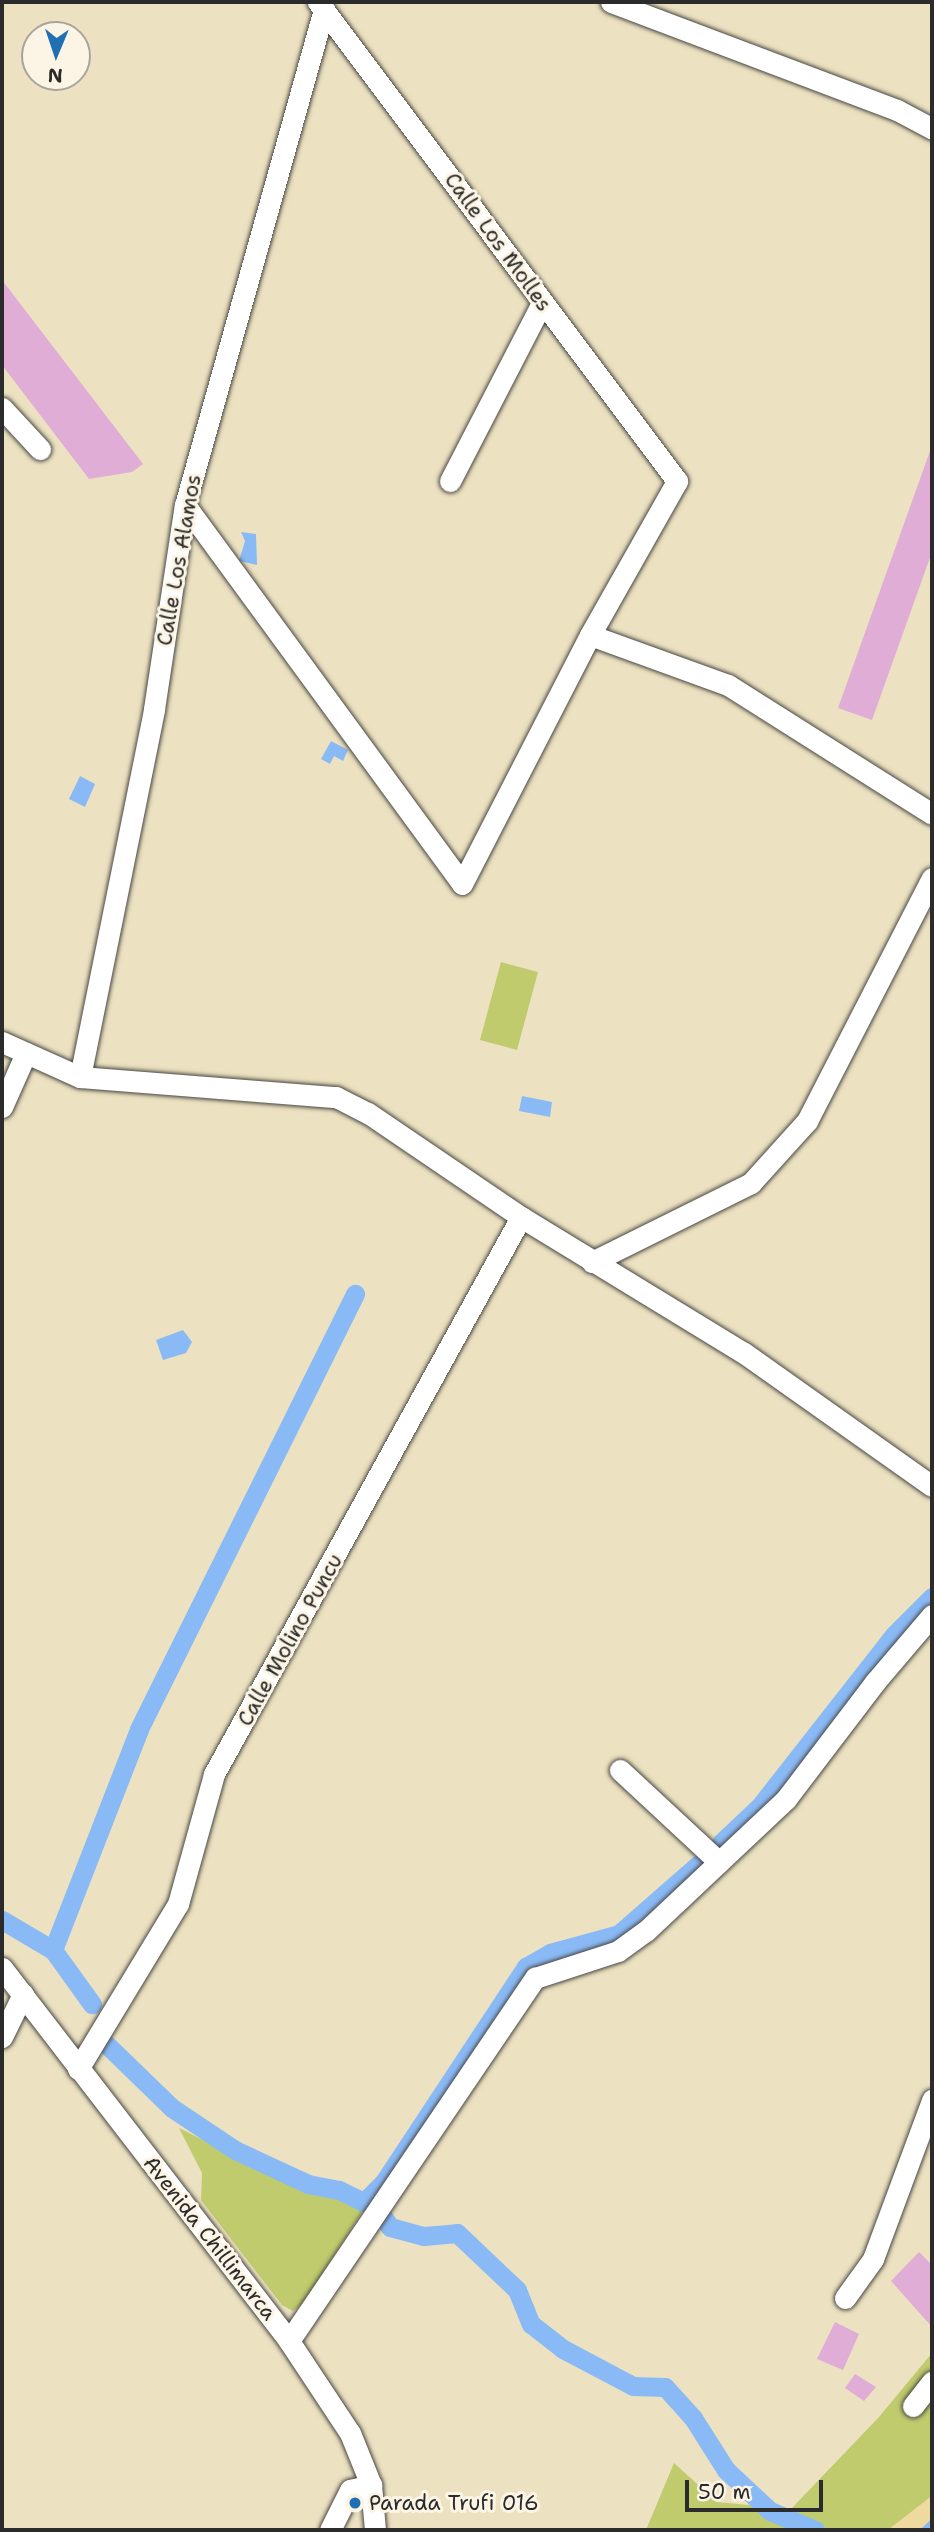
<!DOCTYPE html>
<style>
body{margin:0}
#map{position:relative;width:934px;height:2532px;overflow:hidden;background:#ece2c1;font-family:"Shantell Sans",sans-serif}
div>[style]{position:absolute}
.green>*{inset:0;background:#bfcb6d}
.sand>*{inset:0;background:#eeda9e}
.water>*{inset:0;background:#8abaf6}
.stream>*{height:5px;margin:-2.5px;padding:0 2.5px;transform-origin:2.5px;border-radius:2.5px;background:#8abaf6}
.canal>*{height:19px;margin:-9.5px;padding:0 9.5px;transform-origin:9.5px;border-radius:9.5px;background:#8abaf6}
.building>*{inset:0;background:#dfadd6}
.roads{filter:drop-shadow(0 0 2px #484642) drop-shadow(0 0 2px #484642)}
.minor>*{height:21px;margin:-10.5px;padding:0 10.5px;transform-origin:10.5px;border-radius:10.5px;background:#fff}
.dots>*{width:19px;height:19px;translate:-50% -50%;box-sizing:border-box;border:4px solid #fcf5e5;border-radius:50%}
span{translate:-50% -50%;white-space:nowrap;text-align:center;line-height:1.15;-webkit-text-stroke:6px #fcf5e5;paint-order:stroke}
.street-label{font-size:21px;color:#2b2b2b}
.poi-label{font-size:21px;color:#2b2b2b}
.left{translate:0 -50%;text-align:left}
.frame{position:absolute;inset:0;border:4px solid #2b2b2b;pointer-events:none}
.north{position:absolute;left:21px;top:21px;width:70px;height:70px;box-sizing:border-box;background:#fcf5e5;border:2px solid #a8a49b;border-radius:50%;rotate:182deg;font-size:19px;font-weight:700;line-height:28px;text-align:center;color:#2b2b2b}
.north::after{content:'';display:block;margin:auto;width:24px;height:32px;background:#1f6fb2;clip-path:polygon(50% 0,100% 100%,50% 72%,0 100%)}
.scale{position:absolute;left:685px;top:2480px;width:138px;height:32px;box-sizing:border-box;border:4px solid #2b2b2b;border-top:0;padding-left:9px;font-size:21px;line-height:24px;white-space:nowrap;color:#2b2b2b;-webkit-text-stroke:5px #fcf5e5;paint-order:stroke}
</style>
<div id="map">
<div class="green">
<div style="clip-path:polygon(501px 962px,538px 972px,517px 1050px,480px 1040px)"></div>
<div style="clip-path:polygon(179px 2128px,305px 2191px,341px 2198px,362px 2212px,304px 2302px,293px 2311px,282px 2305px,201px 2200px,202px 2173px)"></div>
<div style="clip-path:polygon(932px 2353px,932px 2496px,888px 2530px,646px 2530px,674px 2463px,717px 2502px,791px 2509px,879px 2417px)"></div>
</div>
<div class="sand">
<div style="clip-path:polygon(932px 2496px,932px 2530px,888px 2530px)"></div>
</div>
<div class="water">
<div style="clip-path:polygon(241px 532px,256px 534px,257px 565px,239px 561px,245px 541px)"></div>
<div style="clip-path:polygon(331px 741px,348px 750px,343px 761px,334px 756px,330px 764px,321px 759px)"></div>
<div style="clip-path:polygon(80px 776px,95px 784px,85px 807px,69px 799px)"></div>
<div style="clip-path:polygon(522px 1096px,552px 1102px,550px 1117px,519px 1111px)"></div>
<div style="clip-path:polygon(183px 1330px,192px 1342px,186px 1353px,163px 1360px,156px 1340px)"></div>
</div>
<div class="stream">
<div style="left:922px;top:2530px;width:13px;rotate:-42deg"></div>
</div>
<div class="canal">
<div style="left:721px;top:1843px;width:54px;rotate:-43.5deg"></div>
<div style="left:760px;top:1806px;width:217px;rotate:-51.9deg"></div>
<div style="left:894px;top:1635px;width:54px;rotate:-45deg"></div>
<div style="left:2px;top:1920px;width:59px;rotate:30.5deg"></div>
<div style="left:53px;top:1950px;width:67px;rotate:54.2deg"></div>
<div style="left:53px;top:1950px;width:237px;rotate:-68.7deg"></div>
<div style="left:139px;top:1729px;width:486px;rotate:-63.6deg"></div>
<div style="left:105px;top:2043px;width:93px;rotate:44.1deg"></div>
<div style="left:172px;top:2108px;width:76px;rotate:33.7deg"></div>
<div style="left:235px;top:2150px;width:81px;rotate:25deg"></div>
<div style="left:308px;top:2184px;width:32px;rotate:11deg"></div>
<div style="left:339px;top:2190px;width:28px;rotate:26deg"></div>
<div style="left:364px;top:2202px;width:28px;rotate:-45deg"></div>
<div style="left:384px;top:2182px;width:258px;rotate:-56.6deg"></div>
<div style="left:526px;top:1967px;width:28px;rotate:-30deg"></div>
<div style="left:550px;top:1953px;width:72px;rotate:-15.4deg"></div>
<div style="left:619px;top:1934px;width:106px;rotate:-41.2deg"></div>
<div style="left:381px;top:2214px;width:16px;rotate:55deg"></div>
<div style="left:390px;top:2227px;width:35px;rotate:15deg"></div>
<div style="left:424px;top:2236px;width:33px;rotate:-5deg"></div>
<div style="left:457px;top:2233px;width:83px;rotate:43.5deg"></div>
<div style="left:517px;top:2290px;width:37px;rotate:68deg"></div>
<div style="left:531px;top:2324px;width:41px;rotate:38deg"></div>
<div style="left:563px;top:2349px;width:79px;rotate:27.9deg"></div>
<div style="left:633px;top:2386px;width:32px;rotate:2deg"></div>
<div style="left:665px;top:2387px;width:42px;rotate:47.9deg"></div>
<div style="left:693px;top:2418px;width:62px;rotate:57.6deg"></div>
<div style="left:726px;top:2470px;width:60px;rotate:43deg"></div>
<div style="left:770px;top:2511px;width:49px;rotate:22.9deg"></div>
</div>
<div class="building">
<div style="clip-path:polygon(2px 280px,143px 464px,132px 472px,89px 479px,2px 365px)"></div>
<div style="clip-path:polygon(930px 451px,932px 552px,872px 720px,838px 708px)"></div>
<div style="clip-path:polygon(919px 2252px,932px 2265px,932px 2327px,891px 2281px)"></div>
<div style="clip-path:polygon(835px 2322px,859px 2334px,843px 2370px,817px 2359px)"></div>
<div style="clip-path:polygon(855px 2374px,876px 2387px,864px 2401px,845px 2388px)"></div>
</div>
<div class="roads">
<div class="minor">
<div style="left:611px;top:2px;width:306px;rotate:20.7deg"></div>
<div style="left:897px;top:110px;width:40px;rotate:28deg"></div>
<div style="left:2px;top:408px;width:56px;rotate:47.2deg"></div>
<div style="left:450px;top:481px;width:200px;rotate:-62.7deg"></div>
<div style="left:185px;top:505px;width:469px;rotate:53.8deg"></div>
<div style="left:462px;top:884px;width:280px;rotate:-62.8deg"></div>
<div style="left:590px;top:635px;width:177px;rotate:-60.5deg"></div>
<div style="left:677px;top:481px;width:599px;rotate:-126.85deg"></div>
<div style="left:590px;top:635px;width:147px;rotate:19.9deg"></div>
<div style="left:728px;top:685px;width:241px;rotate:32.3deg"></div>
<div style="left:2px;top:1042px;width:85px;rotate:24.2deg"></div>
<div style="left:80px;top:1077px;width:257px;rotate:4.5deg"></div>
<div style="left:336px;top:1097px;width:36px;rotate:27deg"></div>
<div style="left:368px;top:1113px;width:185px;rotate:34.2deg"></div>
<div style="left:521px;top:1217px;width:261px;rotate:31.4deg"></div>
<div style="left:744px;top:1353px;width:230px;rotate:35.3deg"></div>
<div style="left:80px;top:1077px;width:375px;rotate:-78.6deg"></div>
<div style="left:154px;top:709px;width:206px;rotate:-81.4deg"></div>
<div style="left:185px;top:505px;width:515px;rotate:-74.34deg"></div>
<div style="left:2px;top:1107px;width:59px;rotate:-66deg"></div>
<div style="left:592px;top:1262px;width:178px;rotate:-26.4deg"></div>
<div style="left:751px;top:1183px;width:84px;rotate:-47.9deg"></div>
<div style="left:807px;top:1121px;width:273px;rotate:-62.8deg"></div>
<div style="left:620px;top:1770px;width:135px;rotate:42.9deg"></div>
<div style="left:2px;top:1968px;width:471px;rotate:52.4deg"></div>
<div style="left:289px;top:2341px;width:110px;rotate:56.5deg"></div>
<div style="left:350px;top:2433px;width:56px;rotate:68deg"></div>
<div style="left:371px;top:2485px;width:45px;rotate:84.9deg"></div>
<div style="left:2px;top:2037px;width:48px;rotate:-64deg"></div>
<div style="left:78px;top:2069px;width:193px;rotate:-58.8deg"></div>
<div style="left:178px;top:1904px;width:135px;rotate:-74.5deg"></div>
<div style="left:214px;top:1774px;width:636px;rotate:-61.14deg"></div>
<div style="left:845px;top:2298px;width:48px;rotate:-54.3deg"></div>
<div style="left:873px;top:2259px;width:170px;rotate:-69.6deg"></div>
<div style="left:289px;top:2341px;width:439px;rotate:-55.9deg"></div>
<div style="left:535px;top:1978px;width:87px;rotate:-18deg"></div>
<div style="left:618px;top:1951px;width:34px;rotate:-36deg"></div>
<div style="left:646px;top:1931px;width:192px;rotate:-43.3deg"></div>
<div style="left:786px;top:1799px;width:147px;rotate:-52.7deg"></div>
<div style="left:875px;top:1682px;width:88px;rotate:-49.6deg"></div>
<div style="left:913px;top:2406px;width:31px;rotate:-52deg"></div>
<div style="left:330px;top:2530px;width:45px;rotate:-63.4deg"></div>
<div style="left:350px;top:2490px;width:22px;rotate:-13deg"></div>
</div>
</div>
<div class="dots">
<div style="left:355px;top:2503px;background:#1f6fb2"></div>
</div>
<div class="street-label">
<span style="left:498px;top:242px;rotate:54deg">Calle Los Molles</span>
<span style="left:179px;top:560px;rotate:-80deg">Calle Los Alamos</span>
<span style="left:290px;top:1640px;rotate:-61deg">Calle Molino Puncu</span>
<span style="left:210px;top:2238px;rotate:52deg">Avenida Chillimarca</span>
</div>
<div class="poi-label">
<span class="left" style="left:369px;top:2503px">Parada Trufi 016</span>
</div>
<div class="frame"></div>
<div class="north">N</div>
<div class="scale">50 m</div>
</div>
